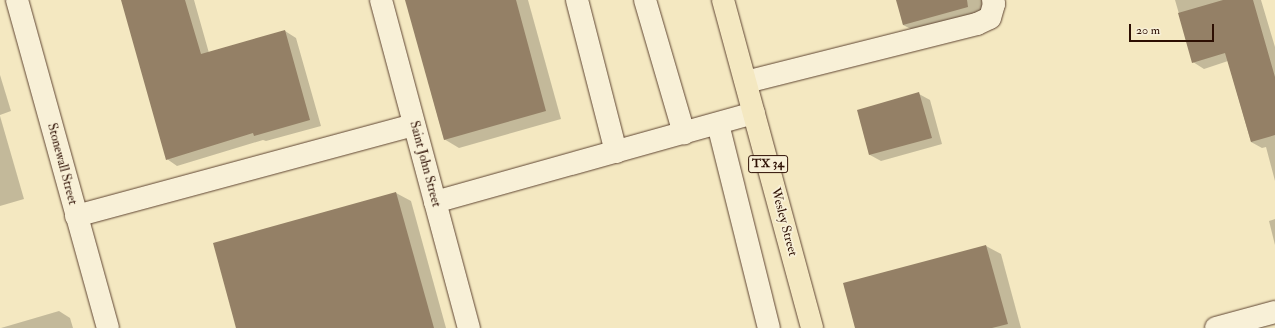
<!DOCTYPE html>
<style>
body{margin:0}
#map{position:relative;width:1275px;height:328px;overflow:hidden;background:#f4e8c1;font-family:"IM FELL Double Pica",serif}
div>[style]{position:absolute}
.shadow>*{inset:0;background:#0003}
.building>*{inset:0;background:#948066}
.roads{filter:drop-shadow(0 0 1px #5f4532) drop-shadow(0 0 1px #5f4532)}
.minor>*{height:22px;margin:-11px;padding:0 11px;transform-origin:11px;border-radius:11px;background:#f8f0d7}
.major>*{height:22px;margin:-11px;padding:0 11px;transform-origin:11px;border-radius:11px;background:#f4e8c1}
span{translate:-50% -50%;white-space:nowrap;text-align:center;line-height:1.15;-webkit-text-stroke:3.5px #f8f0d7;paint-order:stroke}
.shield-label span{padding:1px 3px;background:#f8f0d7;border:1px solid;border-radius:3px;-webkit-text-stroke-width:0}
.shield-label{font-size:12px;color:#2d0f03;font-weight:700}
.street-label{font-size:13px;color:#2d0f03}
.scale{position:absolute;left:1129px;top:24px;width:85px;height:18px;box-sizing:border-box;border:2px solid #2d0f03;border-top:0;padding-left:5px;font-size:12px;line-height:14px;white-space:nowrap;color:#2d0f03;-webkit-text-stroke:3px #f8f0d7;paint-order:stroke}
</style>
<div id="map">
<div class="shadow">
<div style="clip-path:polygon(122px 0,194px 0,209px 53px,285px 31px,296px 38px,321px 126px,266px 141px,263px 140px,177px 166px,167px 159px)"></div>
<div style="clip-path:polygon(406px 0,528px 0,561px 119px,459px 148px,444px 139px)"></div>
<div style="clip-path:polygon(897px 0,990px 0,993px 11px,917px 32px,903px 25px)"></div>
<div style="clip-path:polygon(1175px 0,1261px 0,1275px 47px,1275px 181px,1266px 147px,1262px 148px,1251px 142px,1228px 61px,1204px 69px,1193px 62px)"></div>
<div style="clip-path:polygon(0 75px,11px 111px,0 115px)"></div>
<div style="clip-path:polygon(919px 94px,930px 100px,942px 144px,881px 161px,870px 155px,858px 111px)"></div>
<div style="clip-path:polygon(0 116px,24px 199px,0 206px)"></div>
<div style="clip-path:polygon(396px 193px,411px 201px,446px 328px,237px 328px)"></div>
<div style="clip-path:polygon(1275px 219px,1275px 245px,1269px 221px)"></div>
<div style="clip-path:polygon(986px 246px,1001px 254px,1021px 328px,856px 328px)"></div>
<div style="clip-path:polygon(59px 311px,70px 318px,73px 328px,1px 328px)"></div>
</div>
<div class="building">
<div style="clip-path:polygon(121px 0,185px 0,201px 54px,285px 30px,310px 120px,254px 136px,253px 133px,166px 160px)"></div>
<div style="clip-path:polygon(405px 0,516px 0,546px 111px,444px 140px)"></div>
<div style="clip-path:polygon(896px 0,967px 0,968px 7px,903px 25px)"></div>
<div style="clip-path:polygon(1223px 0,1253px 0,1275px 77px,1275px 135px,1251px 142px,1225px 53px,1192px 63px,1178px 13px)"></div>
<div style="clip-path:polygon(919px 92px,932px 138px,869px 155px,857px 110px)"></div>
<div style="clip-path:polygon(396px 192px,434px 328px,236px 328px,213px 243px)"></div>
<div style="clip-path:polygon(986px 245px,1008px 324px,992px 328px,855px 328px,843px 283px)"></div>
</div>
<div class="roads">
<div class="minor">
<div style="left:17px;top:0;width:340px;rotate:74.5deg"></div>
<div style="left:381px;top:0;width:340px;rotate:75deg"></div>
<div style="left:577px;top:0;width:157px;rotate:75.6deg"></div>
<div style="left:645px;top:0;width:139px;rotate:73.7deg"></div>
<div style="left:746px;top:82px;width:238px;rotate:-14.1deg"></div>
<div style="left:977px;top:24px;width:14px;rotate:-25deg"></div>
<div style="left:990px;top:18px;width:15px;rotate:-74deg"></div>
<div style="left:994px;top:4px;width:4px;rotate:-104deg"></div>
<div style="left:718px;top:124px;width:210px;rotate:76deg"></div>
<div style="left:435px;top:202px;width:331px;rotate:-15.6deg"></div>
<div style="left:76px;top:216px;width:350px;rotate:-15.1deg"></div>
<div style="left:1216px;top:328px;width:61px;rotate:-15.2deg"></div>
</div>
<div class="major">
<div style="left:723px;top:0;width:340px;rotate:74.8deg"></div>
</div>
</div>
<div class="shield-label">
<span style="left:768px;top:164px">TX 34</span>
</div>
<div class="street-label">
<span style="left:62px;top:164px;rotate:75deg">Stonewall Street</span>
<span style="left:425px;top:164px;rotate:75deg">Saint John Street</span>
<span style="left:784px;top:222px;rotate:75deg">Wesley Street</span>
</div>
<div class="scale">20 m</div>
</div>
